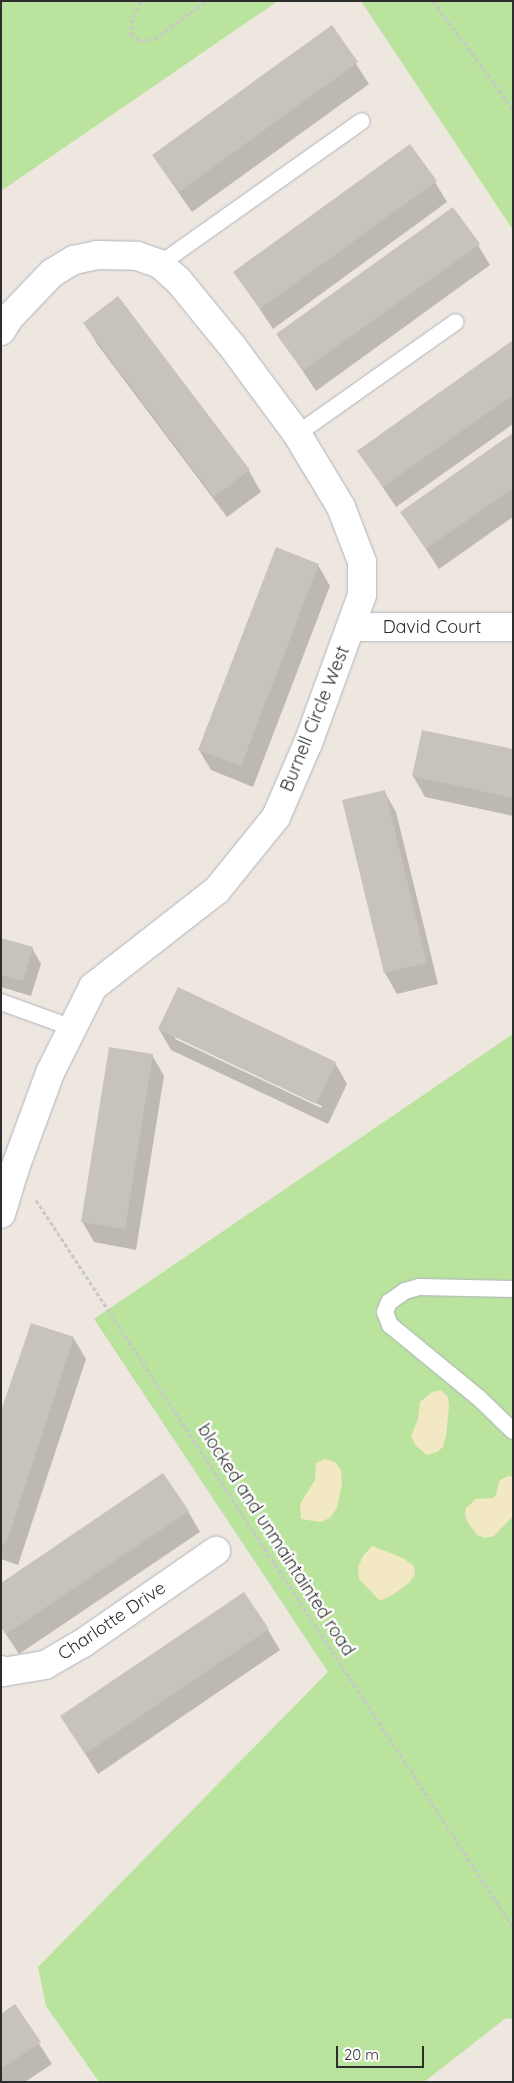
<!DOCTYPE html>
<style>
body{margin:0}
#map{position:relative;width:514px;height:2083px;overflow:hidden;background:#eee7e0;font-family:Quicksand,sans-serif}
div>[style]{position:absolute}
.green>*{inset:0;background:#bae49e}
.sand>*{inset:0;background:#f2e8c4}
.shadow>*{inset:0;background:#0003}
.building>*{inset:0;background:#c7c2bb}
.path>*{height:3px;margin-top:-1.5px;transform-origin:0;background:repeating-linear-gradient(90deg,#c8c8c8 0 4px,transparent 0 6.5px)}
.roads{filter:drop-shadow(0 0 1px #b0b3bd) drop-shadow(0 0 1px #b0b3bd)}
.service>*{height:16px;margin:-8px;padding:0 8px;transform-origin:8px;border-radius:8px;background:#fff}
.minor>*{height:28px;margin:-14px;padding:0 14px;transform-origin:14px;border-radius:14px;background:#fff}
span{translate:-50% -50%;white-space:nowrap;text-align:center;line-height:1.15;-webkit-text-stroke:5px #fff;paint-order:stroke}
.street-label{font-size:18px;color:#2d2d2d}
.frame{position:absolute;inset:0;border:2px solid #2d2d2d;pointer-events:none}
.scale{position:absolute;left:336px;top:2046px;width:88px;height:22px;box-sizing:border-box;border:2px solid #2d2d2d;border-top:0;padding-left:6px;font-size:15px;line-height:18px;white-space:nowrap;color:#2d2d2d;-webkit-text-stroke:4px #fff;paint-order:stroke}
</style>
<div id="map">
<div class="green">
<div style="clip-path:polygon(1px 1px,278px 1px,1px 191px)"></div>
<div style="clip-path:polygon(361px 1px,513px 1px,513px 230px)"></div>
<div style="clip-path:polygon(513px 1034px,513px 2019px,506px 2018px,424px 2082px,99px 2082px,46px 2006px,38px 1967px,328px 1672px,94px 1319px)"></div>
</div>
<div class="sand">
<div style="clip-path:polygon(441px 1390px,448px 1397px,449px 1407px,446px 1436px,443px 1447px,437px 1452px,427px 1455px,415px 1445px,411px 1436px,418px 1419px,420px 1402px,432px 1392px)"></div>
<div style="clip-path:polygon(325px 1459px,335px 1462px,341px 1470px,342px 1483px,337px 1508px,330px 1518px,320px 1522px,301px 1519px,300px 1504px,315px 1480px,316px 1463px)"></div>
<div style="clip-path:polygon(508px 1476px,513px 1477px,513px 1516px,494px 1536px,485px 1538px,477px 1535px,468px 1523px,465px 1515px,466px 1508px,476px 1499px,493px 1498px,496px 1495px,499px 1481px)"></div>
<div style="clip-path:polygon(372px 1546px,403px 1558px,414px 1566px,415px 1574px,410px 1582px,394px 1594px,380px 1601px,359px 1579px,358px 1567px,363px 1556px)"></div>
</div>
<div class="shadow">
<div style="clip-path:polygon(332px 27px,369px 84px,192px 212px,153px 156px)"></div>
<div style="clip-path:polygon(435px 182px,447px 202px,273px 329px,235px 272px)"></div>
<div style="clip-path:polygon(478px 245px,490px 265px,316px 391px,278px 334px)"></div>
<div style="clip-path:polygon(85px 323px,249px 471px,261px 492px,227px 517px,97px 344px)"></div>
<div style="clip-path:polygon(513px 342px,513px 424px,396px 507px,359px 452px)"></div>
<div style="clip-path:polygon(513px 434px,513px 517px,439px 569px,402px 513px)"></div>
<div style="clip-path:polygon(318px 565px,330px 586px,253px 787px,211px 770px,199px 750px)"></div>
<div style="clip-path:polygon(513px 751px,513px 816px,425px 797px,413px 776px)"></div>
<div style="clip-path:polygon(384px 791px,396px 812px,438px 984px,397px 994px,385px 973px,344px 801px)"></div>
<div style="clip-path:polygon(1px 940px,32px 948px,41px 964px,31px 996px,1px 987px)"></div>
<div style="clip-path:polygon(evenodd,159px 1029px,335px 1063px,347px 1084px,328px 1124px,171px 1050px,159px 1029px,175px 1036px,322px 1106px,321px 1108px,175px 1039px,175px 1036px)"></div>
<div style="clip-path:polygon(152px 1055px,164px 1076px,136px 1250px,94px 1242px,82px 1221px)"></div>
<div style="clip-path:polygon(32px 1324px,74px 1339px,86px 1359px,18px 1565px,1px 1559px,1px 1415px)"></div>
<div style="clip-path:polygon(188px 1511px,200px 1532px,19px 1654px,1px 1627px,1px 1585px)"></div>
<div style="clip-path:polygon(268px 1630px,280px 1650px,98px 1774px,62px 1717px)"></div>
<div style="clip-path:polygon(15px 2006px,52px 2064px,25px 2082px,1px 2082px,1px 2015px)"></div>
</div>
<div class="building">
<div style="clip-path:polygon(332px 25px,358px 62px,179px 192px,152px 155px)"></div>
<div style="clip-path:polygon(410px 144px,437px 181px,260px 309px,233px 272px)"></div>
<div style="clip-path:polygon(453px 207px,480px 244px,303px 371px,276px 334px)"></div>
<div style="clip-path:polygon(118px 296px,250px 470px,214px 497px,83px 323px)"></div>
<div style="clip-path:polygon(513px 340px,513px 395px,383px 487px,357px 451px)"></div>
<div style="clip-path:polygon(513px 433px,513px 488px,426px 549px,400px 512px)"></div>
<div style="clip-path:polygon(276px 547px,319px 564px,241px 766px,198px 750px)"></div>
<div style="clip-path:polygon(422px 730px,513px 749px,513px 798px,412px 776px)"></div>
<div style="clip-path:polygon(385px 790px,427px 963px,384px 973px,342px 800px)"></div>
<div style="clip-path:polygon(1px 938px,33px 947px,23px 981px,1px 975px)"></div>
<div style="clip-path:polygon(178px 987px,336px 1062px,316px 1104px,158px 1029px)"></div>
<div style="clip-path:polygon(109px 1047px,153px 1054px,125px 1229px,81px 1222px)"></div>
<div style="clip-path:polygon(31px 1323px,74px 1337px,6px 1544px,1px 1543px,1px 1411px)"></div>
<div style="clip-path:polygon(163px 1473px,189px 1511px,6px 1634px,1px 1627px,1px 1583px)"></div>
<div style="clip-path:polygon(244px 1592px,269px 1629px,85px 1754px,60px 1716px)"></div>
<div style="clip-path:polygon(15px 2004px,41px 2042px,1px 2069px,1px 2014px)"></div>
</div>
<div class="path">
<div style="left:140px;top:1px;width:26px;rotate:111deg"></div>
<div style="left:131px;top:25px;width:9px;rotate:90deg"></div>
<div style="left:131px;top:34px;width:12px;rotate:35deg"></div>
<div style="left:141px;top:41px;width:13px;rotate:-9deg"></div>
<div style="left:154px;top:39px;width:64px;rotate:-36.2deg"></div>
<div style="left:433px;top:1px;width:134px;rotate:53.5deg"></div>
<div style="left:36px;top:1200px;width:870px;rotate:56.73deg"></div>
</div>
<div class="roads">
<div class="service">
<div style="left:160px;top:264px;width:247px;rotate:-35.3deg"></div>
<div style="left:297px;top:434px;width:194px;rotate:-35.2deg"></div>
<div style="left:1px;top:1002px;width:77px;rotate:19.9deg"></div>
<div style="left:513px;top:1289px;width:94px;rotate:-178.8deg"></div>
<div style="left:419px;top:1287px;width:15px;rotate:164deg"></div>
<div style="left:405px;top:1291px;width:19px;rotate:145deg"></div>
<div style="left:389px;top:1302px;width:11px;rotate:112deg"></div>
<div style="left:385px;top:1312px;width:14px;rotate:69deg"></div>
<div style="left:390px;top:1325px;width:115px;rotate:39.4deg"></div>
<div style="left:479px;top:1398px;width:47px;rotate:44.1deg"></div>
</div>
<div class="minor">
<div style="left:1px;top:331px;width:15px;rotate:-58deg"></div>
<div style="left:9px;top:318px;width:62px;rotate:-46.3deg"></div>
<div style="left:52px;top:273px;width:26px;rotate:-31deg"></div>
<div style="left:74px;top:260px;width:25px;rotate:-12deg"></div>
<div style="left:98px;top:255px;width:39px;rotate:1deg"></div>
<div style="left:137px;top:256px;width:24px;rotate:19deg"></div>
<div style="left:160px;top:264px;width:24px;rotate:42deg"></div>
<div style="left:178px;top:280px;width:85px;rotate:50.7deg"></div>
<div style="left:232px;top:346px;width:109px;rotate:53.5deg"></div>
<div style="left:297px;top:434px;width:85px;rotate:58.9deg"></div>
<div style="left:341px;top:507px;width:59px;rotate:69.1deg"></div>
<div style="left:362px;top:562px;width:33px;rotate:90deg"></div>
<div style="left:362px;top:595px;width:158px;rotate:110deg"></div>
<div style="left:308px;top:743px;width:81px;rotate:113.4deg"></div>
<div style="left:276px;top:817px;width:94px;rotate:128.9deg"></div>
<div style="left:217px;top:890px;width:157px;rotate:142deg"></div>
<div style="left:93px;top:987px;width:96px;rotate:116.6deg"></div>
<div style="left:50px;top:1073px;width:101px;rotate:110.2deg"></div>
<div style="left:15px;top:1168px;width:48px;rotate:106.9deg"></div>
<div style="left:352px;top:627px;width:161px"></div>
<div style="left:1px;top:1670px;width:3px;rotate:45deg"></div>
<div style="left:3px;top:1672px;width:43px;rotate:-9.5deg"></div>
<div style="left:45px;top:1665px;width:44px;rotate:-30.1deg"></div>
<div style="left:83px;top:1643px;width:162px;rotate:-34.7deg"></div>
</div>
</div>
<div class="street-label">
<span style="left:432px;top:627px">David Court</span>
<span style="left:315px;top:719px;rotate:-68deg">Burnell Circle West</span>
<span style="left:276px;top:1540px;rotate:57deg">blocked and unmaintainted road</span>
<span style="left:112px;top:1621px;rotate:-34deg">Charlotte Drive</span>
</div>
<div class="frame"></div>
<div class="scale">20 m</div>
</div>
